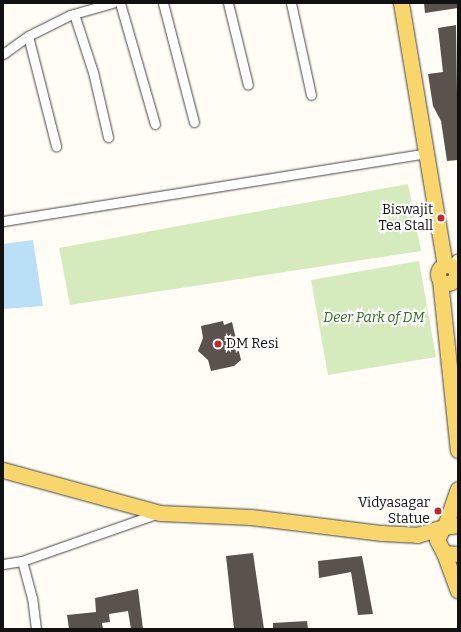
<!DOCTYPE html>
<style>
body{margin:0}
#map{position:relative;width:461px;height:632px;overflow:hidden;background:#fffdf5;font-family:Bitter,serif}
div>[style]{position:absolute}
.green>*{inset:0;background:#d5ebbd}
.water>*{inset:0;background:#b9e0f7}
.building>*{inset:0;background:#5a524d}
.roads{filter:drop-shadow(0 0 1px #444) drop-shadow(0 0 1px #444)}
.street>*{height:9px;margin:-4.5px;padding:0 4.5px;transform-origin:4.5px;border-radius:4.5px;background:#fff}
.secondary>*{height:13px;margin:-6.5px;padding:0 6.5px;transform-origin:6.5px;border-radius:6.5px;background:#fff6b0}
.primary>*{height:15px;margin:-7.5px;padding:0 7.5px;transform-origin:7.5px;border-radius:7.5px;background:#f9d66b}
.primary>.ring{margin:-7.5px;padding:0;box-sizing:content-box;background:none;border:15px solid #f9d66b;border-radius:50%}
.dots>*{width:11px;height:11px;translate:-50% -50%;box-sizing:border-box;border:2px solid #fff;border-radius:50%}
span{translate:-50% -50%;white-space:nowrap;text-align:center;line-height:1.15;-webkit-text-stroke:4px #fff;paint-order:stroke}
.poi-label{font-size:14px;color:#111}
.right{translate:-100% -50%;text-align:right}
.left{translate:0 -50%;text-align:left}
.park-label{font-size:14px;color:#2f6b1f;font-style:italic}
.frame{position:absolute;inset:0;border:4px solid #111;pointer-events:none}
</style>
<div id="map">
<div class="green">
<div style="clip-path:polygon(408px 184px,421px 251px,70px 305px,59px 248px)"></div>
<div style="clip-path:polygon(419px 261px,436px 357px,328px 375px,311px 280px)"></div>
</div>
<div class="water">
<div style="clip-path:polygon(33px 240px,43px 306px,3px 309px,3px 244px)"></div>
</div>
<div class="building">
<div style="clip-path:polygon(424px 3px,458px 3px,458px 8px,425px 13px)"></div>
<div style="clip-path:polygon(456px 25px,458px 160px,447px 161px,441px 121px,433px 106px,428px 74px,443px 72px,438px 28px)"></div>
<div style="clip-path:polygon(223px 321px,224px 325px,232px 322px,241px 360px,234px 366px,211px 371px,208px 360px,198px 351px,203px 338px,201px 326px)"></div>
<div style="clip-path:polygon(253px 553px,264px 629px,234px 629px,226px 556px)"></div>
<div style="clip-path:polygon(362px 556px,373px 614px,358px 615px,351px 572px,319px 578px,318px 561px)"></div>
<div style="clip-path:polygon(138px 589px,143px 629px,131px 629px,128px 611px,109px 614px,110px 622px,102px 623px,103px 629px,69px 629px,67px 615px,96px 612px,95px 598px)"></div>
<div style="clip-path:polygon(307px 621px,308px 629px,273px 629px,273px 623px)"></div>
</div>
<div class="roads">
<div class="street">
<div style="left:120px;top:3px;width:126px;rotate:73.9deg"></div>
<div style="left:163px;top:3px;width:123px;rotate:75.4deg"></div>
<div style="left:228px;top:3px;width:84px;rotate:76.3deg"></div>
<div style="left:291px;top:3px;width:94px;rotate:77.7deg"></div>
<div style="left:74px;top:14px;width:61px;rotate:71.9deg"></div>
<div style="left:93px;top:72px;width:67px;rotate:77deg"></div>
<div style="left:28px;top:36px;width:114px;rotate:75.7deg"></div>
<div style="left:3px;top:54px;width:31px;rotate:-36deg"></div>
<div style="left:28px;top:36px;width:47px;rotate:-26.6deg"></div>
<div style="left:70px;top:15px;width:44px;rotate:-15.9deg"></div>
<div style="left:3px;top:221px;width:428px;rotate:-9.1deg"></div>
<div style="left:3px;top:564px;width:19px;rotate:-9deg"></div>
<div style="left:36px;top:629px;width:31px;rotate:-97deg"></div>
<div style="left:32px;top:598px;width:38px;rotate:-105deg"></div>
<div style="left:22px;top:561px;width:145px;rotate:-19.3deg"></div>
</div>
<div class="secondary">
<div style="left:452px;top:267px;width:9px;rotate:-49deg"></div>
<div style="left:455px;top:278px;width:3px"></div>
</div>
<div class="primary">
<div style="left:401px;top:3px;width:266px;rotate:80.5deg"></div>
<div class="ring" style="left:438px;top:265px;width:3px;height:3px"></div>
<div style="left:440px;top:280px;width:171px;rotate:84deg"></div>
<div style="left:3px;top:470px;width:163px;rotate:15.3deg"></div>
<div style="left:160px;top:513px;width:91px;rotate:2.5deg"></div>
<div style="left:251px;top:517px;width:132px;rotate:7deg"></div>
<div style="left:382px;top:533px;width:35px;rotate:3deg"></div>
<div style="left:417px;top:535px;width:27px;rotate:-17deg"></div>
<div style="left:458px;top:525px;width:15px;rotate:172deg"></div>
<div style="left:443px;top:527px;width:14px;rotate:115deg"></div>
<div style="left:437px;top:540px;width:15px;rotate:62deg"></div>
<div style="left:444px;top:553px;width:14px;rotate:4deg"></div>
<div style="left:445px;top:526px;width:39px;rotate:-71deg"></div>
<div style="left:444px;top:553px;width:40px;rotate:69.8deg"></div>
</div>
</div>
<div class="dots">
<div style="left:441px;top:218px;background:#c4262e"></div>
<div style="left:218px;top:344px;background:#c4262e"></div>
<div style="left:438px;top:511px;background:#c4262e"></div>
</div>
<div class="poi-label">
<span class="right" style="left:433px;top:218px">Biswajit<br>Tea Stall</span>
<span class="left" style="left:226px;top:344px">DM Resi</span>
<span class="right" style="left:430px;top:511px">Vidyasagar<br>Statue</span>
</div>
<div class="park-label">
<span style="left:374px;top:318px">Deer Park of DM</span>
</div>
<div class="frame"></div>
</div>
